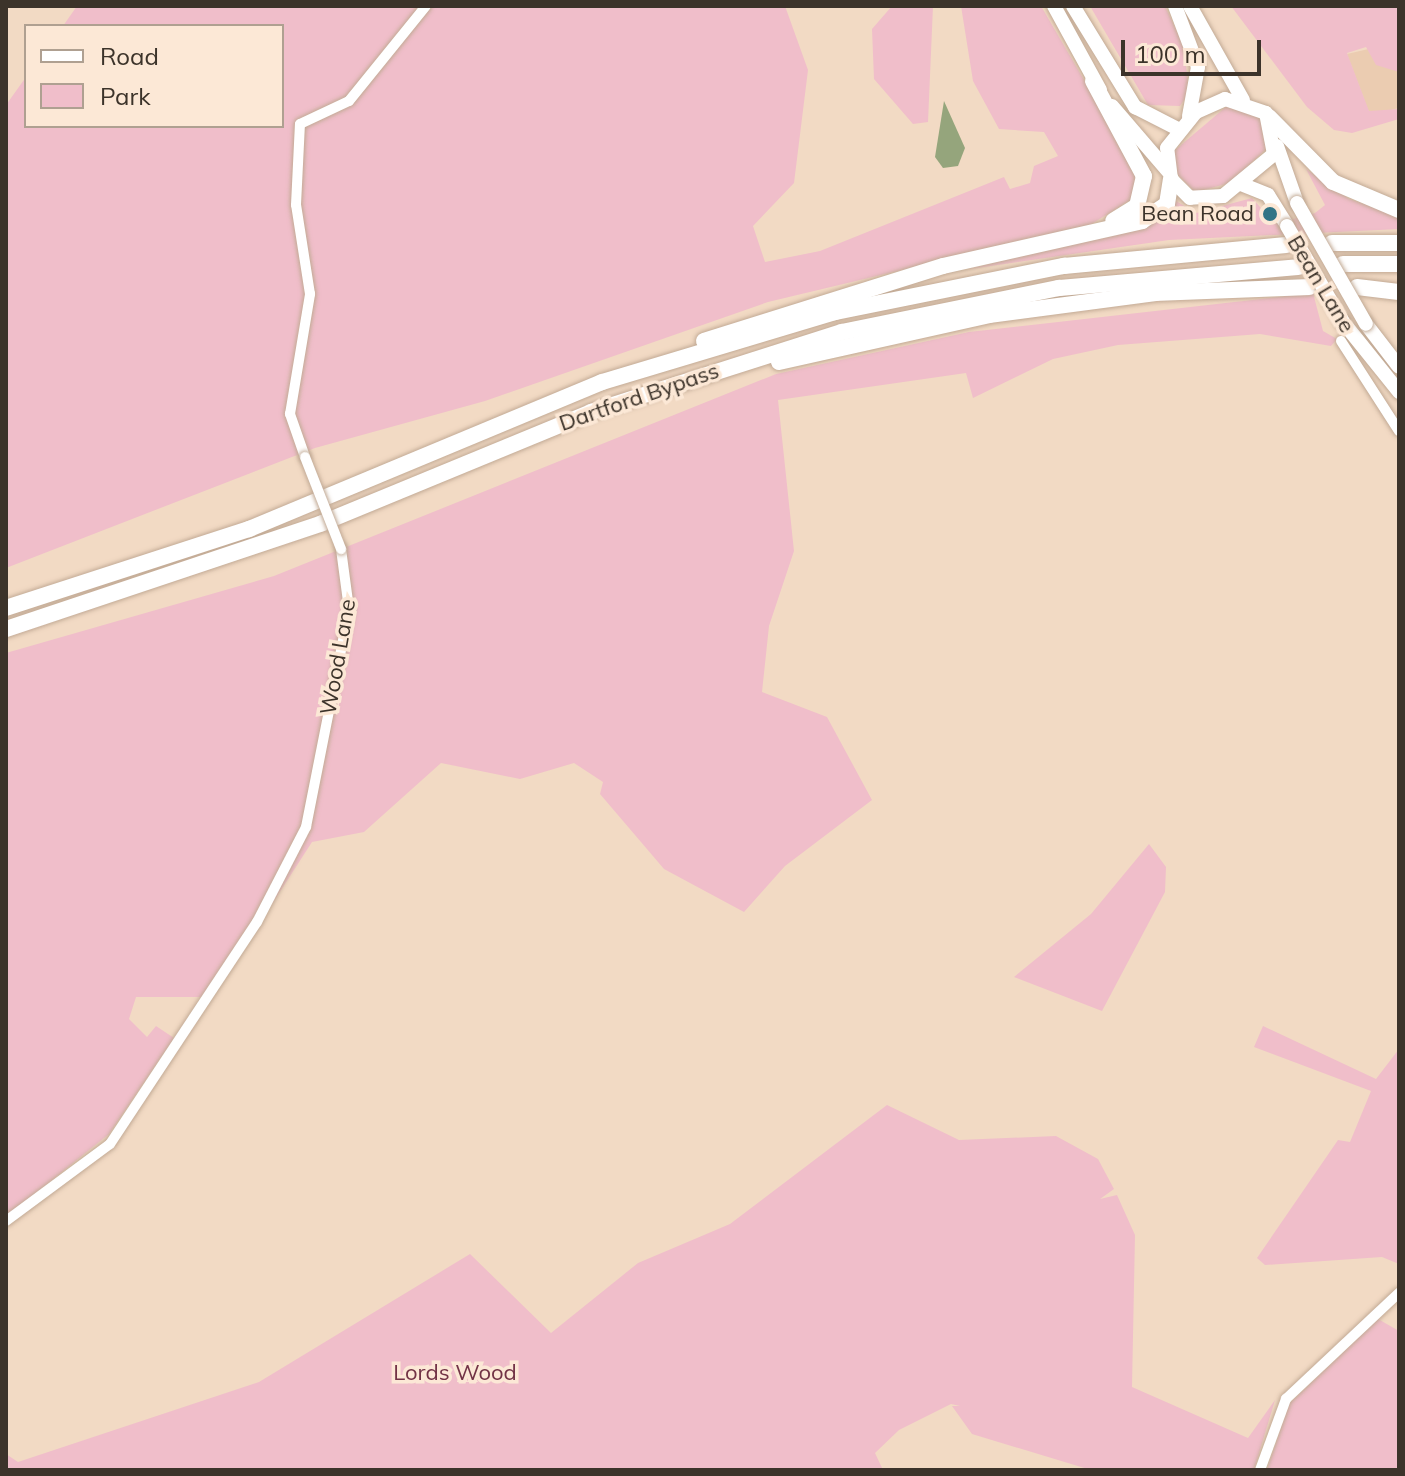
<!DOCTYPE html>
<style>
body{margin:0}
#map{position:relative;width:1405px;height:1476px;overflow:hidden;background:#f2dac4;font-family:Mulish,sans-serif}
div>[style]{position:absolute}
.built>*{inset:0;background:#ebccb1}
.green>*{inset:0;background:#f0beca}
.water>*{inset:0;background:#95a57c}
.roads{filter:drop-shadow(0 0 2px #c2aa95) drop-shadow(0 0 2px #c2aa95)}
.minor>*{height:10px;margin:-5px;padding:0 5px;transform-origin:5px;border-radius:5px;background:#fff}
.secondary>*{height:14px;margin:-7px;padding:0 7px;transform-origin:7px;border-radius:7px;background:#fff}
.trunk>*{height:16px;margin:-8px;padding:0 8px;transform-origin:8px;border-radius:8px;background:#fff}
.bridges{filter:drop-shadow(0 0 2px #c2aa95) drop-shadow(0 0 2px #c2aa95)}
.minor-bridge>*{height:10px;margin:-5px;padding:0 5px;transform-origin:5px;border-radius:5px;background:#fff}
.secondary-bridge>*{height:14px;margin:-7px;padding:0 7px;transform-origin:7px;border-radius:7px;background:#fff}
.dots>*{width:22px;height:22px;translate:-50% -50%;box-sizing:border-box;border:4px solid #fce8d6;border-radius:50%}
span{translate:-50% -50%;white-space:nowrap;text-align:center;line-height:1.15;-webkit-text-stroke:7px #fce8d6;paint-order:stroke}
.poi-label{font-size:22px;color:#3c332a}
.right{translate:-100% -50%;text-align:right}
.street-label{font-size:22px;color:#3c332a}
.park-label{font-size:22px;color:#723346}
.frame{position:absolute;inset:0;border:8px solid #3c332a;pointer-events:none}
.legend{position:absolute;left:24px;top:24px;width:260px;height:104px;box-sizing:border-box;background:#fce8d6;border:2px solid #afa091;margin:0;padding:10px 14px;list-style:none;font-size:24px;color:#3c332a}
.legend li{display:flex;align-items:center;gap:16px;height:40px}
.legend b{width:40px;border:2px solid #afa091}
.scale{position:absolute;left:1121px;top:40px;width:140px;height:36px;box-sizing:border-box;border:4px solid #3c332a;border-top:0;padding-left:10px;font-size:24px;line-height:28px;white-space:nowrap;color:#3c332a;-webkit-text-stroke:6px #fce8d6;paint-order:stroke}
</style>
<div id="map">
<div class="built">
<div style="clip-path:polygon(1399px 6px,1399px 108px,1370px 115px,1347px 54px,1390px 44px)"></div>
</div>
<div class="green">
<div style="clip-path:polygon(77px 6px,785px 6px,808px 70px,794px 183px,753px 226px,765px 262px,820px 251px,1004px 177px,1010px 189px,1030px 183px,1034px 166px,1058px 156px,1044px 132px,999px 129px,973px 81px,961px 6px,1041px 6px,1137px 171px,1135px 197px,1090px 225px,768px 302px,485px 401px,315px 448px,6px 568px,6px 105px,26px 77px,26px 126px,282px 126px,282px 26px,63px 26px)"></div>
<div style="clip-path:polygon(892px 6px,933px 6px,928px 122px,913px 124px,874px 79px,872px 29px)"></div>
<div style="clip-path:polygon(1090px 6px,1165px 6px,1184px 47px,1189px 93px,1180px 106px,1148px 105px)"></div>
<div style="clip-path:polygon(1231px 6px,1399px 6px,1399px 72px,1376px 65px,1366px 47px,1347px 53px,1369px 111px,1399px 109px,1399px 119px,1352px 133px,1334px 130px,1307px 107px)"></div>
<div style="clip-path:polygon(1227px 106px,1260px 117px,1266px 149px,1230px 183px,1195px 192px,1174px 171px,1174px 151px)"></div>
<div style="clip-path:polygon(1306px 169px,1349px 199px,1399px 216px,1399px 229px,1169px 240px,970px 269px,1155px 221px,1176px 201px,1196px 213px,1252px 198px,1275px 224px,1315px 213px,1325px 205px)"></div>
<div style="clip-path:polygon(1313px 293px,1323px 331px,1337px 339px,1331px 346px,1260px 334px,1118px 345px,1053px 359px,973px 398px,966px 373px,778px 400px,794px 551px,769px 626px,762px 692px,827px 717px,872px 800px,785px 866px,744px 912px,664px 869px,600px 794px,603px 782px,574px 763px,520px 779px,441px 763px,364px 832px,312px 842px,212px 997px,136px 997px,129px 1019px,147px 1037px,156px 1026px,174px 1038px,109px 1134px,6px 1217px,6px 653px,274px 576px,776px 374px,969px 332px)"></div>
<div style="clip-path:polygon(1149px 844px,1166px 867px,1165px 892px,1102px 1011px,1014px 977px,1091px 914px)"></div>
<div style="clip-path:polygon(1263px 1026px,1376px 1079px,1399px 1049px,1399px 1264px,1382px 1257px,1265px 1265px,1257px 1258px,1338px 1140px,1350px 1142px,1371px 1091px,1254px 1047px)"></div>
<div style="clip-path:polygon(887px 1105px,959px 1140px,1056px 1136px,1098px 1159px,1114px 1189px,1100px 1199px,1117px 1195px,1135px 1235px,1132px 1387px,1248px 1438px,1275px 1400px,1254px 1470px,1091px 1470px,972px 1434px,952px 1406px,960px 1406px,951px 1404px,899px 1430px,875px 1453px,883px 1470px,6px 1470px,6px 1454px,18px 1462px,259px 1382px,470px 1254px,551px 1333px,638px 1263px,730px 1224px)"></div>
<div style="clip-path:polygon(1378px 1319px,1399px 1331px,1399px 1470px,1267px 1470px,1289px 1404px)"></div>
</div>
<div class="water">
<div style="clip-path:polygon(944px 101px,965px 148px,958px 166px,943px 168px,935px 157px)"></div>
</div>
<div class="roads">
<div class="minor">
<div style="left:1341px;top:341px;width:107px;rotate:57.2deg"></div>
<div style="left:305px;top:457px;width:46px;rotate:-109.2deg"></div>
<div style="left:290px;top:414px;width:122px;rotate:-80.5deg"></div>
<div style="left:310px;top:294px;width:90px;rotate:-98.9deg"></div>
<div style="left:296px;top:205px;width:81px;rotate:-87.2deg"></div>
<div style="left:300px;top:124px;width:54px;rotate:-25.1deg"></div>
<div style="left:349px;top:101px;width:122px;rotate:-51deg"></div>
<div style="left:6px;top:1221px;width:129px;rotate:-36.5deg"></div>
<div style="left:110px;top:1144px;width:266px;rotate:-56.5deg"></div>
<div style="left:257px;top:922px;width:107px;rotate:-62.7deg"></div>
<div style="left:306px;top:827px;width:222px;rotate:-78.8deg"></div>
<div style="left:349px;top:609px;width:61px;rotate:-97.6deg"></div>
<div style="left:1260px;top:1470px;width:76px;rotate:-69.9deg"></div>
<div style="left:1286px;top:1399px;width:155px;rotate:-43.2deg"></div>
</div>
<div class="secondary">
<div style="left:1054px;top:6px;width:96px;rotate:61.3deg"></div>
<div style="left:1073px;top:6px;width:119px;rotate:58.5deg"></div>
<div style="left:1135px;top:107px;width:48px;rotate:27.1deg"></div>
<div style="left:1175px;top:6px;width:65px;rotate:69.3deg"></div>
<div style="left:1198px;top:67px;width:50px;rotate:100.4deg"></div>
<div style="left:1190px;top:6px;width:108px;rotate:60.6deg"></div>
<div style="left:1225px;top:99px;width:43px;rotate:18.9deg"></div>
<div style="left:1266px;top:113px;width:42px;rotate:79deg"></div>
<div style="left:1274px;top:154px;width:66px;rotate:140.5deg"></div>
<div style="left:1223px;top:196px;width:33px;rotate:177deg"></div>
<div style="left:1190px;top:198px;width:27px;rotate:-135deg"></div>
<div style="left:1171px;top:179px;width:31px;rotate:-97deg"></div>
<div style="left:1167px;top:148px;width:46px;rotate:-51.1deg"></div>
<div style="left:1196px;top:112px;width:32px;rotate:-24deg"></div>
<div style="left:1112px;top:106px;width:86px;rotate:49.3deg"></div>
<div style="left:1277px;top:146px;width:60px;rotate:70.7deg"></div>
<div style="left:1241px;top:184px;width:29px;rotate:22deg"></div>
<div style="left:1268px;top:195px;width:36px;rotate:58deg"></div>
<div style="left:1343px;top:322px;width:90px;rotate:51.3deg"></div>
<div style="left:1366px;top:324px;width:54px;rotate:52.5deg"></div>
</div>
<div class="trunk">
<div style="left:1093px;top:81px;width:108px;rotate:61.8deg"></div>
<div style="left:1144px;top:176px;width:31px;rotate:103deg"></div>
<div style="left:1137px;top:206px;width:28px;rotate:148deg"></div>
<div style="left:1269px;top:117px;width:91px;rotate:45.4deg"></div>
<div style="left:1333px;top:182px;width:72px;rotate:23deg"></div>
<div style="left:1332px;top:243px;width:67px"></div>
<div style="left:1343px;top:264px;width:56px"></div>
<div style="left:1357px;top:287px;width:42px;rotate:6.8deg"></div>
<div style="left:704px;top:341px;width:250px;rotate:-17.4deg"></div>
<div style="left:943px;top:266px;width:204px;rotate:-12.7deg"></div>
<div style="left:1142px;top:221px;width:30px;rotate:-34deg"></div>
<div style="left:1167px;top:204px;width:25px;rotate:-81deg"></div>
<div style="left:779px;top:362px;width:215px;rotate:-12.6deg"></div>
<div style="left:989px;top:315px;width:168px;rotate:-7.5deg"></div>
<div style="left:1156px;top:293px;width:153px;rotate:-2.2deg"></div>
<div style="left:6px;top:608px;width:256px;rotate:-18deg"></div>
<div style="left:249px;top:529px;width:382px;rotate:-22.6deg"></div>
<div style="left:602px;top:382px;width:243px;rotate:-16.7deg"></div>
<div style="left:835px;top:312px;width:234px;rotate:-11.4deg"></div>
<div style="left:1064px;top:266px;width:223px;rotate:-5.4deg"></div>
<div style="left:6px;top:629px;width:333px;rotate:-18.5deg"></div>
<div style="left:322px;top:523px;width:291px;rotate:-22.4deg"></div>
<div style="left:591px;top:412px;width:263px;rotate:-17.7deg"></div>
<div style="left:842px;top:332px;width:221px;rotate:-11.5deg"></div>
<div style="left:1059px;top:288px;width:240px;rotate:-5deg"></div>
</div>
</div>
<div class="bridges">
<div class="minor-bridge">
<div style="left:305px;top:457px;width:99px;rotate:68.6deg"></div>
</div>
<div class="secondary-bridge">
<div style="left:1297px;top:203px;width:139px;rotate:60.3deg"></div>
<div style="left:1287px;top:226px;width:111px;rotate:59.7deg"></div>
</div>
</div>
<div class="dots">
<div style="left:1270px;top:214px;background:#317485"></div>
</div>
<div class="poi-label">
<span class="right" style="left:1254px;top:214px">Bean Road</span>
</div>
<div class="street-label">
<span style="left:1321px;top:284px;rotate:59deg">Bean Lane</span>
<span style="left:639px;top:397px;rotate:-19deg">Dartford Bypass</span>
<span style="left:338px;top:657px;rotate:-80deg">Wood Lane</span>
</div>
<div class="park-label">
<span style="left:455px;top:1373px">Lords Wood</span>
</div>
<div class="frame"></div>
<ul class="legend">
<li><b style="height:10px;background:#fff"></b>Road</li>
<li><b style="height:22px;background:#f0beca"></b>Park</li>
</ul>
<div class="scale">100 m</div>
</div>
